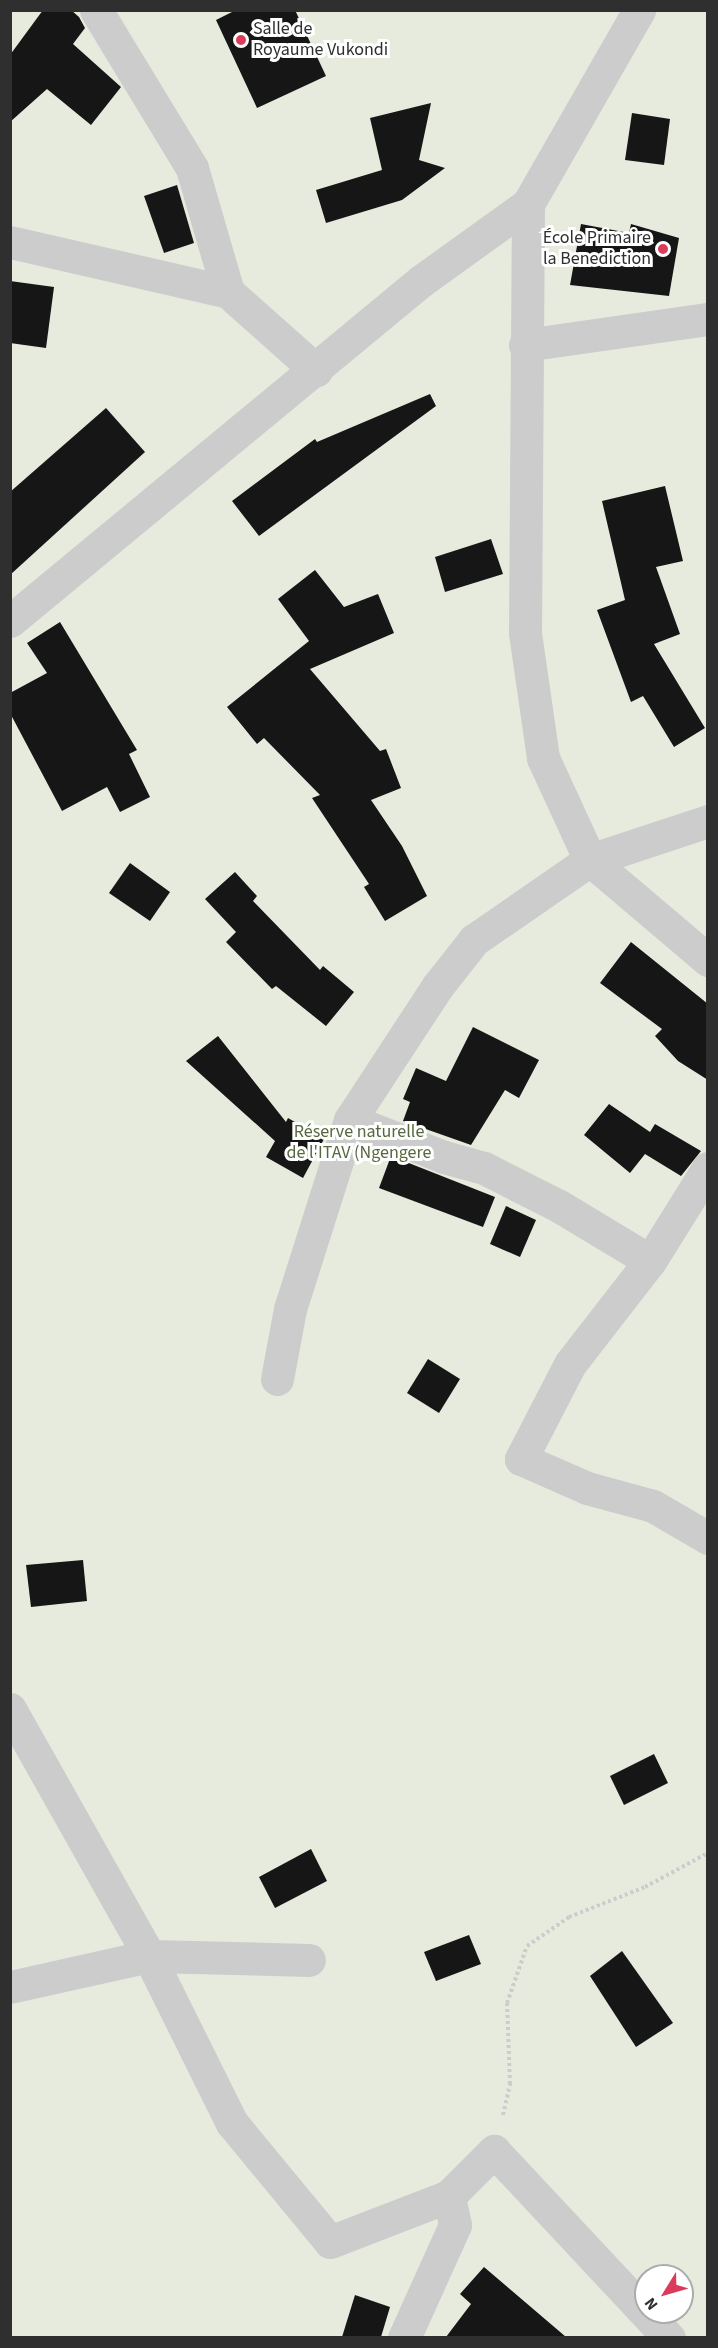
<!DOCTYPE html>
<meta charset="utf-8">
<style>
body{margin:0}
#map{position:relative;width:718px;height:2348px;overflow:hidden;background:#fff;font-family:"Source Sans 3",sans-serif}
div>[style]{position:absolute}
.green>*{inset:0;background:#e6ebde}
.building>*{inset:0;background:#161616}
.path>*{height:4px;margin-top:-2px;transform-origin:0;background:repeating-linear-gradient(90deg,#ccc 0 3px,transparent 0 6px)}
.minor>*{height:33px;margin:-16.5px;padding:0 16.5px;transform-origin:16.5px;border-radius:16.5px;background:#ccc}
.dots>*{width:16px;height:16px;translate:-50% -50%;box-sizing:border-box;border:3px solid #fff;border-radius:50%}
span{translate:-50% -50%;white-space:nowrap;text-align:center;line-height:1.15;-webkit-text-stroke:6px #fff;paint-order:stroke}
.poi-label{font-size:18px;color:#2f2f2f}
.left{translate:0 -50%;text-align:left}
.right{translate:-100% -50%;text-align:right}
.park-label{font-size:18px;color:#57683f}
.frame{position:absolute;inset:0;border:12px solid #2f2f2f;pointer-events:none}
.north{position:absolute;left:634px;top:2264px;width:60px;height:60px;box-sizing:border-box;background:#fff;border:2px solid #acacac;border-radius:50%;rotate:233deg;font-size:16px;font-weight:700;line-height:24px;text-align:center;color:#2f2f2f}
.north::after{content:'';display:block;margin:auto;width:21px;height:27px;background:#da3d5b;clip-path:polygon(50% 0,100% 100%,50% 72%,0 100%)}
</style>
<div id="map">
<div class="green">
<div style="clip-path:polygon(evenodd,11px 11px,707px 11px,707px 2337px,11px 2338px,11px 11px,646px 2276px,682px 2276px,682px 2312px,646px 2312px,646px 2276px)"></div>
</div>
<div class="building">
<div style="clip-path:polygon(43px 10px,71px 10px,79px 17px,85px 28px,73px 44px,121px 87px,91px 125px,47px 89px,10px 122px,10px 55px)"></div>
<div style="clip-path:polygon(236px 10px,295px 10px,326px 76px,257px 108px,216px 20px)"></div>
<div style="clip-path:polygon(431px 103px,419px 160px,445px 168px,402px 200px,326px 223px,316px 190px,382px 170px,370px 118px)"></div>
<div style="clip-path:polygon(632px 113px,670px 119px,664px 165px,625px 160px)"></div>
<div style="clip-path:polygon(177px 185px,194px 243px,164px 253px,144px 196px)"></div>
<div style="clip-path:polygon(581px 224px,629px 233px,631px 224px,679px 238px,669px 296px,570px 285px)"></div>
<div style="clip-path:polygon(10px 281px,54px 287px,46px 348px,10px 343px)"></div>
<div style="clip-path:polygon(430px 394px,436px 406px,259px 536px,232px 501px,315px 439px,317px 442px)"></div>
<div style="clip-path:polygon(106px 408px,145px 452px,10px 575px,10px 492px)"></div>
<div style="clip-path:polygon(665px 486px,683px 561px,656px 567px,680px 634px,654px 644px,705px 728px,674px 747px,643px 696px,631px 702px,597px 610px,625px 600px,602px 501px)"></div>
<div style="clip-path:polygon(491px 539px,503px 574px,445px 592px,435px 557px)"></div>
<div style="clip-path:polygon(315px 570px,344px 607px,378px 594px,394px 633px,310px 669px,380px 751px,386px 749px,401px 788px,371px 800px,402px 846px,427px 896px,385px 921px,364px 887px,369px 884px,312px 798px,320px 795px,264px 738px,257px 744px,227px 707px,309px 641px,278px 599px)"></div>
<div style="clip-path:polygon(60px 622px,137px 750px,129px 754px,150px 797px,120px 812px,107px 787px,62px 811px,10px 713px,10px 693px,47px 673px,27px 643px)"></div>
<div style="clip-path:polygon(130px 863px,170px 892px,150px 921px,109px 893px)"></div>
<div style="clip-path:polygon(235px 872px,257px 896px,253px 901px,320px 970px,323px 966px,354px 992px,326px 1026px,276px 986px,272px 989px,226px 942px,236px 932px,205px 899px)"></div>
<div style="clip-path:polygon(631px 942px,708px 1004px,708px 1080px,678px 1061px,655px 1036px,662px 1029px,600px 983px)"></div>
<div style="clip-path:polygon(473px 1027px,539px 1060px,519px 1098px,505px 1090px,471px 1145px,403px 1121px,410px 1102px,403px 1099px,416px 1068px,446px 1081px)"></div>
<div style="clip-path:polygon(218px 1036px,286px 1122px,288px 1118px,324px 1139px,303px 1178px,266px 1157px,275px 1141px,186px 1061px)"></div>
<div style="clip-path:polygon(609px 1104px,650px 1132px,655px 1124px,701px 1151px,681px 1176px,645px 1154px,630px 1173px,584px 1135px)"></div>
<div style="clip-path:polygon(391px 1156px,495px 1197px,483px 1227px,379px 1188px)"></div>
<div style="clip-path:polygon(506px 1206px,536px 1220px,520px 1257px,490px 1244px)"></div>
<div style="clip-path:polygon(428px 1359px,460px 1379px,439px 1413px,407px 1393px)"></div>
<div style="clip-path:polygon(83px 1560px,87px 1601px,31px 1607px,26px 1565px)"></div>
<div style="clip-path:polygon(654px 1754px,668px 1783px,624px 1805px,610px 1776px)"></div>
<div style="clip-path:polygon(311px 1849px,327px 1881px,275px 1908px,259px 1877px)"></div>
<div style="clip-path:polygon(469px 1935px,481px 1964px,436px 1981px,424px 1952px)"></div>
<div style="clip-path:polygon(622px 1951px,673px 2023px,636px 2047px,590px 1976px)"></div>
<div style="clip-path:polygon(484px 2267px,566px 2337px,446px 2337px,471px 2304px,460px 2294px)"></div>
<div style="clip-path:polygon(355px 2295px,390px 2307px,381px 2337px,342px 2337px)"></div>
</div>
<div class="path">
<div style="left:503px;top:2115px;width:32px;rotate:-77deg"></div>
<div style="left:510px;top:2084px;width:81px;rotate:-92.1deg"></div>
<div style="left:507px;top:2003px;width:60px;rotate:-70.7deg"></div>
<div style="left:527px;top:1946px;width:51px;rotate:-34.6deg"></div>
<div style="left:569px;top:1917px;width:82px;rotate:-21.5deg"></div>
<div style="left:645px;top:1887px;width:72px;rotate:-28.4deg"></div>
</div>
<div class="minor">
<div style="left:96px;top:10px;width:185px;rotate:58.7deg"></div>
<div style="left:192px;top:168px;width:129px;rotate:73.8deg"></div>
<div style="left:528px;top:204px;width:429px;rotate:90.4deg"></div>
<div style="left:525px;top:633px;width:126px;rotate:81.8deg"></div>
<div style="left:543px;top:758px;width:112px;rotate:65.3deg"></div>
<div style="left:590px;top:860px;width:155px;rotate:40.3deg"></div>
<div style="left:10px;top:242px;width:224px;rotate:12.9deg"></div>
<div style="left:228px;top:292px;width:118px;rotate:41.6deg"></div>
<div style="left:525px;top:345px;width:185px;rotate:-8.1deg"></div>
<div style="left:10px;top:621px;width:533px;rotate:-39.6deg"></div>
<div style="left:421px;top:281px;width:132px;rotate:-35.7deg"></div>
<div style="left:528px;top:204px;width:224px;rotate:-60.2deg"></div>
<div style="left:350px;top:1120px;width:101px;rotate:21.5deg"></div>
<div style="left:444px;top:1157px;width:41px;rotate:15.4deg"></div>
<div style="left:484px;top:1168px;width:84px;rotate:26.9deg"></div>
<div style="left:559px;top:1206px;width:106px;rotate:31.1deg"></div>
<div style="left:708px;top:1168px;width:110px;rotate:121.9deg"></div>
<div style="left:650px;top:1261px;width:130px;rotate:127.8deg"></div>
<div style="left:570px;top:1364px;width:107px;rotate:117.3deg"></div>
<div style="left:521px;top:1459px;width:72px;rotate:23.7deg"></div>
<div style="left:587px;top:1488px;width:68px;rotate:15.3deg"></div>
<div style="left:653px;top:1506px;width:64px;rotate:30.2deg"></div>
<div style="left:277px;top:1379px;width:71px;rotate:-79.5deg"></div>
<div style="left:290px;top:1309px;width:198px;rotate:-72.4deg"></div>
<div style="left:350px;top:1120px;width:159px;rotate:-56.8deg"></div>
<div style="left:437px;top:987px;width:60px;rotate:-51.8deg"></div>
<div style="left:474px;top:940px;width:141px;rotate:-34.6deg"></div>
<div style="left:590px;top:860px;width:124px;rotate:-18.3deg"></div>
<div style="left:10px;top:1709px;width:283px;rotate:60.6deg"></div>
<div style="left:149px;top:1956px;width:186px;rotate:63.6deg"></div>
<div style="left:232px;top:2123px;width:154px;rotate:50.5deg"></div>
<div style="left:330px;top:2242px;width:128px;rotate:-21.1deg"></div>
<div style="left:449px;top:2196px;width:64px;rotate:-45deg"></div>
<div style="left:494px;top:2151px;width:256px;rotate:46.9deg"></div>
<div style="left:10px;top:1987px;width:142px;rotate:-12.6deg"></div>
<div style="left:149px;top:1956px;width:160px;rotate:1.4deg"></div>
<div style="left:404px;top:2338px;width:124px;rotate:-65.7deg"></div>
<div style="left:455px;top:2225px;width:30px;rotate:-102deg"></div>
</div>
<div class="dots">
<div style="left:241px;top:40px;background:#da3d5b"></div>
<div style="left:663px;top:249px;background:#da3d5b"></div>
</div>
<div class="poi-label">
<span class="left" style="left:253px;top:40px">Salle de<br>Royaume Vukondi</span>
<span class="right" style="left:651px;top:249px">École Primaire<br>la Benediction</span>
</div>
<div class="park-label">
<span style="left:359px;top:1143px">Réserve naturelle<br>de l'ITAV (Ngengere</span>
</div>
<div class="frame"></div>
<div class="north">N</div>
</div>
